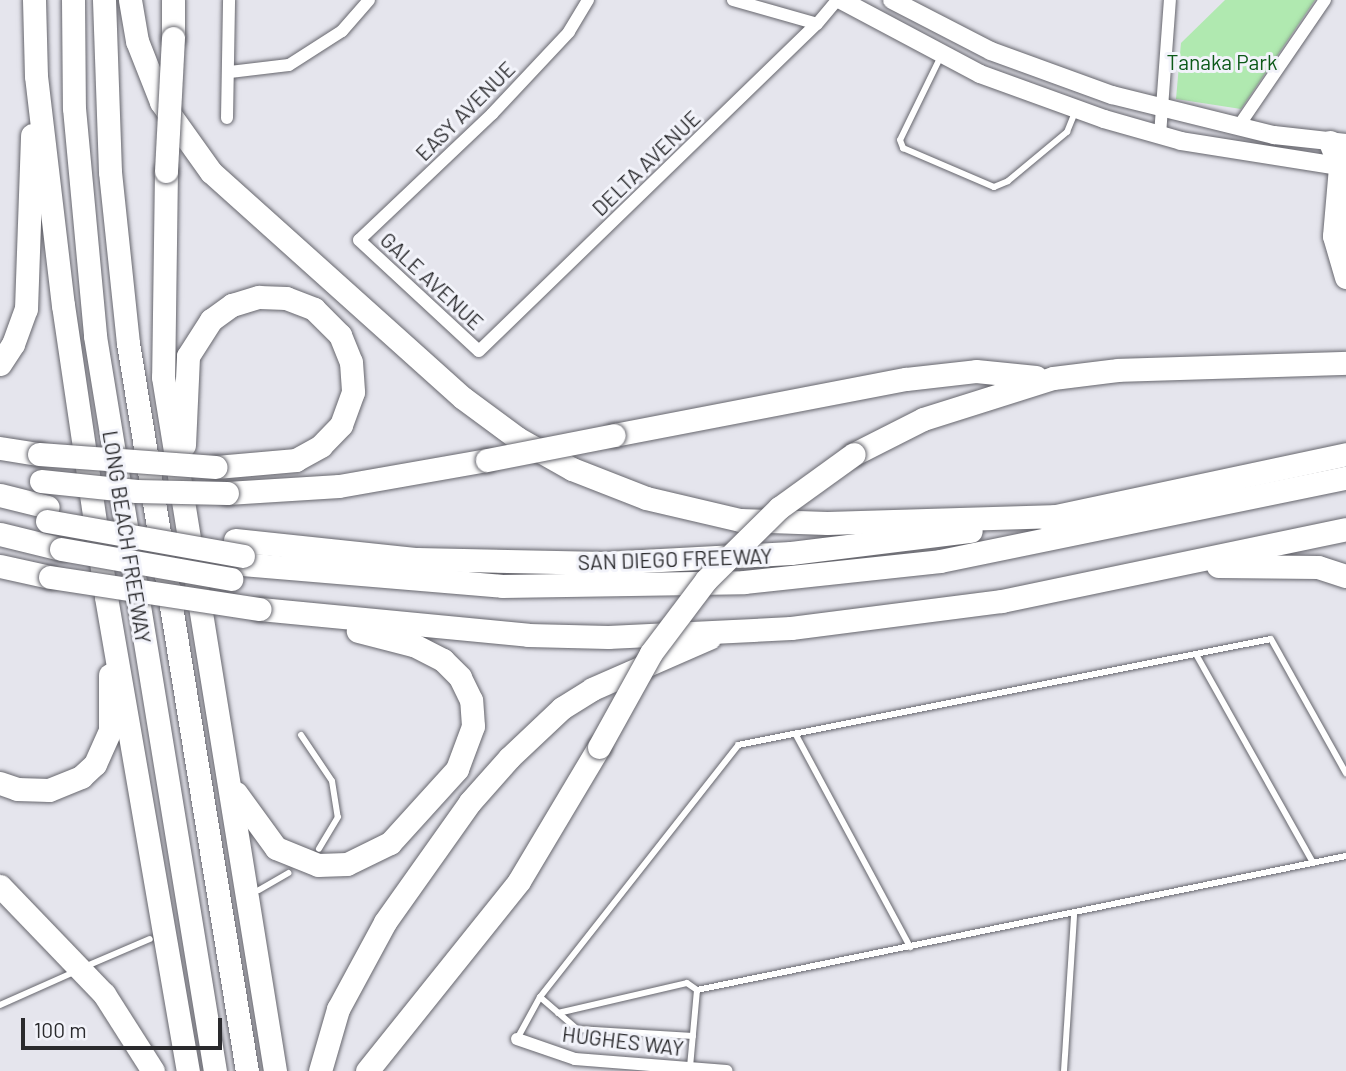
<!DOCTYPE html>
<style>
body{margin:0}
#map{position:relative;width:1346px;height:1071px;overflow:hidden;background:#e5e5ed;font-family:Barlow,sans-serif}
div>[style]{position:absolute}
.green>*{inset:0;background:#b0e9b0}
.roads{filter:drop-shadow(0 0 2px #66666d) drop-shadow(0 0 2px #66666d)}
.service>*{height:6px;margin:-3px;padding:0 3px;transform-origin:3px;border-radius:3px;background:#fff}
.minor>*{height:12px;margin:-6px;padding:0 6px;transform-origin:6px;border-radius:6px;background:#fff}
.secondary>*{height:18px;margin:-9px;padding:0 9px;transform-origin:9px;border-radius:9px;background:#fff}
.motorway>*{height:23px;margin:-11.5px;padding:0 11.5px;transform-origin:11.5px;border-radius:11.5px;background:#fff}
.bridges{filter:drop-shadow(0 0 2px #66666d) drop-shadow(0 0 2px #66666d)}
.motorway-bridge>*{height:23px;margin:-11.5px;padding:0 11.5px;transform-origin:11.5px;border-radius:11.5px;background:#fff}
span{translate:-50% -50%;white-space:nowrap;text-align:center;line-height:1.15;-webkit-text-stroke:6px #f2f3fa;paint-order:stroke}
.park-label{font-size:21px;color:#0c5918}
.street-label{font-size:21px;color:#2a2a2d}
.scale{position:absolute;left:21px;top:1018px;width:201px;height:32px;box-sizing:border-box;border:4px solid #2a2a2d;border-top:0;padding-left:9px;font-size:21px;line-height:24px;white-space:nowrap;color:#2a2a2d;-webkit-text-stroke:5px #f2f3fa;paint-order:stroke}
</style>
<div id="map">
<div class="green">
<div style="clip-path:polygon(1225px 0,1315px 0,1241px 109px,1176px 99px,1181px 43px)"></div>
</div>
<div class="roads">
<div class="service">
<div style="left:941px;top:56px;width:93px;rotate:116deg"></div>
<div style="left:900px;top:140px;width:9px;rotate:69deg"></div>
<div style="left:903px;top:148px;width:99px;rotate:23.2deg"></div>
<div style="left:994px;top:187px;width:15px;rotate:-23deg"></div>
<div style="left:1008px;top:181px;width:77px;rotate:-39.7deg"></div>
<div style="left:1067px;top:132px;width:22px;rotate:-68deg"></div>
<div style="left:1197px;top:656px;width:237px;rotate:60.7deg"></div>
<div style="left:301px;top:735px;width:55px;rotate:56deg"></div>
<div style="left:332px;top:781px;width:36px;rotate:81deg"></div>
<div style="left:338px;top:817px;width:37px;rotate:121deg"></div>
<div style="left:796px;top:735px;width:241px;rotate:61.7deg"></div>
<div style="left:259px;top:890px;width:34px;rotate:-30deg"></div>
<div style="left:89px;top:965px;width:66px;rotate:-23.1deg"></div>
<div style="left:0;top:1005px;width:79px;rotate:-24deg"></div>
<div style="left:558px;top:1013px;width:132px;rotate:-13.1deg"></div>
<div style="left:687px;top:983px;width:12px;rotate:35deg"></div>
<div style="left:693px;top:1036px;width:116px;rotate:-176.5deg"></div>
<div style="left:577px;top:1029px;width:49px;rotate:-139.1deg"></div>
<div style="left:540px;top:997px;width:320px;rotate:-51.8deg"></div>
<div style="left:738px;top:745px;width:543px;rotate:-11.25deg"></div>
<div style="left:1271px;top:639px;width:154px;rotate:60.8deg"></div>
<div style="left:517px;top:1039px;width:48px;rotate:-61.3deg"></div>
<div style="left:690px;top:1067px;width:77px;rotate:-84.8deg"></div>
<div style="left:697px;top:990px;width:663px;rotate:-11.67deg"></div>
<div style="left:1064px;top:1071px;width:156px;rotate:-86.3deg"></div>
</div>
<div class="minor">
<div style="left:588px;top:0;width:37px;rotate:121deg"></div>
<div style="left:569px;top:32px;width:112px;rotate:133.2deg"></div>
<div style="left:492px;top:114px;width:183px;rotate:136.5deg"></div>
<div style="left:359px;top:240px;width:163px;rotate:42.8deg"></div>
<div style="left:479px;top:351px;width:470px;rotate:-44.1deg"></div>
<div style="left:817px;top:24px;width:31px;rotate:-50deg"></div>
<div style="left:733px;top:0;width:87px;rotate:15.9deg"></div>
<div style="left:230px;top:72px;width:59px;rotate:-6.8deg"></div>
<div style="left:289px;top:65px;width:63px;rotate:-32.7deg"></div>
<div style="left:342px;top:31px;width:41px;rotate:-48.9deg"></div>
<div style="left:227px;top:118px;width:118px;rotate:-89deg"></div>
<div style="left:1238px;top:127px;width:154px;rotate:-55.6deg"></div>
<div style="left:1160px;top:135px;width:135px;rotate:-85.8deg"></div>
<div style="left:517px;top:1039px;width:61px;rotate:19deg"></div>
<div style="left:575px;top:1059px;width:152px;rotate:4.5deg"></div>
</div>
<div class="secondary">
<div style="left:841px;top:0;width:157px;rotate:28deg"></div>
<div style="left:980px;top:74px;width:132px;rotate:19.9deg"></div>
<div style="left:1104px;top:119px;width:80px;rotate:15.9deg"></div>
<div style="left:1181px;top:141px;width:167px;rotate:9deg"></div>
<div style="left:892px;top:0;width:111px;rotate:27.3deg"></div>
<div style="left:991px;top:51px;width:129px;rotate:20deg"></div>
<div style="left:1112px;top:95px;width:167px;rotate:13.9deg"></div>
<div style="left:1274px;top:135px;width:72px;rotate:6.3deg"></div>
</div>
<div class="motorway">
<div style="left:34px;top:0;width:76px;rotate:88.5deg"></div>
<div style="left:36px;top:76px;width:231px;rotate:83.3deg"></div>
<div style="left:63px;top:305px;width:295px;rotate:81.6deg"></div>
<div style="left:106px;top:597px;width:481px;rotate:80.2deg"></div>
<div style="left:73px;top:0;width:108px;rotate:89.5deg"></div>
<div style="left:74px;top:108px;width:229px;rotate:84.7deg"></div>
<div style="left:95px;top:336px;width:745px;rotate:80.73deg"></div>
<div style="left:104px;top:0;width:172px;rotate:88deg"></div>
<div style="left:110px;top:172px;width:172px;rotate:84deg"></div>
<div style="left:128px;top:343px;width:738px;rotate:80.72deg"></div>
<div style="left:130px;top:0;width:42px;rotate:80.3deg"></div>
<div style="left:137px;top:41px;width:66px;rotate:68.5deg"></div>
<div style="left:161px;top:102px;width:86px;rotate:54.5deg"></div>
<div style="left:211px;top:172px;width:338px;rotate:41.9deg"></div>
<div style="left:463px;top:398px;width:67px;rotate:36.5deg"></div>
<div style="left:517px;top:438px;width:63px;rotate:29.4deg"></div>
<div style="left:572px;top:469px;width:79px;rotate:21.4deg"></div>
<div style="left:646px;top:498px;width:97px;rotate:13.2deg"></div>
<div style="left:740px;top:520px;width:87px;rotate:2deg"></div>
<div style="left:827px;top:523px;width:232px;rotate:-1.7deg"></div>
<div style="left:173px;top:38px;width:38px;rotate:-90deg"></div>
<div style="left:1330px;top:142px;width:27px;rotate:68deg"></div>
<div style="left:1340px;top:167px;width:69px;rotate:95deg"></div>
<div style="left:1334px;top:236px;width:43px;rotate:73.7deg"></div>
<div style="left:166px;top:171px;width:206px;rotate:90.8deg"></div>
<div style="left:163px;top:377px;width:703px;rotate:80.83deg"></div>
<div style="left:0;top:364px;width:24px;rotate:-57deg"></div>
<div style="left:13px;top:344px;width:37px;rotate:-70deg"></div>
<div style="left:26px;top:309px;width:174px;rotate:-88deg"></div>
<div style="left:614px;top:435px;width:297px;rotate:-10.9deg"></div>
<div style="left:906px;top:379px;width:70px;rotate:-6.5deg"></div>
<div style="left:976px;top:371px;width:60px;rotate:5.7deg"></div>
<div style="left:184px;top:445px;width:89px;rotate:-87.4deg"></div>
<div style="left:188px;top:356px;width:43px;rotate:-57.4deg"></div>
<div style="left:211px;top:320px;width:26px;rotate:-36deg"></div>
<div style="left:232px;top:305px;width:28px;rotate:-17deg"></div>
<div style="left:259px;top:297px;width:27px;rotate:2deg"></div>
<div style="left:286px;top:298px;width:30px;rotate:21deg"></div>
<div style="left:314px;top:309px;width:37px;rotate:45deg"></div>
<div style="left:340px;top:335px;width:29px;rotate:68deg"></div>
<div style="left:351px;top:362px;width:30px;rotate:86deg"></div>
<div style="left:353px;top:392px;width:35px;rotate:110deg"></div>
<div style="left:341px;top:425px;width:29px;rotate:134deg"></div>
<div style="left:321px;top:446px;width:29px;rotate:151deg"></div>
<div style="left:296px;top:460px;width:80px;rotate:175deg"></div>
<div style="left:0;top:448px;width:39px;rotate:9deg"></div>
<div style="left:854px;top:454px;width:77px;rotate:-26.9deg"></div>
<div style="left:923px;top:419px;width:136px;rotate:-17.5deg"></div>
<div style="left:1053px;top:378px;width:65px;rotate:-7deg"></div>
<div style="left:1118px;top:370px;width:228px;rotate:-1.8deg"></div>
<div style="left:227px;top:493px;width:112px;rotate:-3.6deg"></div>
<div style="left:339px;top:486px;width:150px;rotate:-10deg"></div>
<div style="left:0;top:495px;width:49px;rotate:14deg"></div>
<div style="left:1046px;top:518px;width:307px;rotate:-12deg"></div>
<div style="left:0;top:534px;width:63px;rotate:13.8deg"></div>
<div style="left:235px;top:540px;width:183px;rotate:6deg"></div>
<div style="left:417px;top:559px;width:188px;rotate:1.2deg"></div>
<div style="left:605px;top:563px;width:186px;rotate:-3.1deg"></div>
<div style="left:791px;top:553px;width:181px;rotate:-7deg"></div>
<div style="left:230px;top:563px;width:273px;rotate:4.8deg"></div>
<div style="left:502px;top:586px;width:242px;rotate:-0.9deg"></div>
<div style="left:744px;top:582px;width:197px;rotate:-6.1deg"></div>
<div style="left:940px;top:561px;width:414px;rotate:-11.6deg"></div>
<div style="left:0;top:566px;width:51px;rotate:12.4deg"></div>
<div style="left:1218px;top:566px;width:100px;rotate:0.6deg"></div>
<div style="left:1318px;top:567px;width:29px;rotate:18deg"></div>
<div style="left:260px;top:609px;width:269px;rotate:5.5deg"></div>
<div style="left:528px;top:635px;width:80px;rotate:1.4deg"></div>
<div style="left:608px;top:637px;width:183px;rotate:-2.8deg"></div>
<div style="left:791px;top:628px;width:213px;rotate:-7.3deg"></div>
<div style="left:1002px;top:601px;width:351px;rotate:-11.8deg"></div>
<div style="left:0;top:783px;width:18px;rotate:19deg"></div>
<div style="left:17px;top:789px;width:32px;rotate:2deg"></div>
<div style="left:49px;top:790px;width:35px;rotate:-22deg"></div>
<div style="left:81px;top:777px;width:19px;rotate:-43deg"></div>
<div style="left:95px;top:764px;width:37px;rotate:-66deg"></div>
<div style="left:110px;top:730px;width:55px;rotate:-90deg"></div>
<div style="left:236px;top:793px;width:68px;rotate:54deg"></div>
<div style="left:276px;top:848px;width:45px;rotate:22deg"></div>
<div style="left:318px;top:865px;width:29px;rotate:-2deg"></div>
<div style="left:347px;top:864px;width:48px;rotate:-26deg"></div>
<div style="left:390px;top:843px;width:100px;rotate:-47.8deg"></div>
<div style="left:457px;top:769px;width:46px;rotate:-69.6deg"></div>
<div style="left:473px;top:726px;width:26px;rotate:-94deg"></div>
<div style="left:471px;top:700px;width:25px;rotate:-116deg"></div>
<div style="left:460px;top:677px;width:24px;rotate:-135deg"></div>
<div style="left:443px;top:660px;width:34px;rotate:-153deg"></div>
<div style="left:413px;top:645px;width:57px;rotate:-165.7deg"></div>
<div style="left:0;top:886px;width:150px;rotate:46.1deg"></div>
<div style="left:104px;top:994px;width:91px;rotate:57.5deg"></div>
<div style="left:320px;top:1071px;width:65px;rotate:-73.8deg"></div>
<div style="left:338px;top:1009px;width:99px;rotate:-61.6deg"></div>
<div style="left:385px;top:922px;width:147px;rotate:-54.7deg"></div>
<div style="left:470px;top:802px;width:59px;rotate:-48.4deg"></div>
<div style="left:509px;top:758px;width:73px;rotate:-43.3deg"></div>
<div style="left:562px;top:708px;width:36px;rotate:-32deg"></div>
<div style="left:592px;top:689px;width:128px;rotate:-23.6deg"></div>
<div style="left:367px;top:1071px;width:243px;rotate:-51.3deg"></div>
<div style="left:519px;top:881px;width:156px;rotate:-59.2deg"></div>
</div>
</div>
<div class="bridges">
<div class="motorway-bridge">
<div style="left:166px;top:171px;width:133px;rotate:-87deg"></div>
<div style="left:39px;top:454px;width:177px;rotate:4.2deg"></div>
<div style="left:487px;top:460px;width:129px;rotate:-11.1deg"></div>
<div style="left:41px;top:481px;width:96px;rotate:6deg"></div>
<div style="left:136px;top:491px;width:91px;rotate:1.3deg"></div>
<div style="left:47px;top:521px;width:199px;rotate:10.1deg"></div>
<div style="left:61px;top:549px;width:173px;rotate:10deg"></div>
<div style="left:50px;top:577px;width:212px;rotate:8.7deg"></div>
<div style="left:599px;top:747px;width:107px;rotate:-61deg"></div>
<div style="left:651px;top:653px;width:91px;rotate:-53deg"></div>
<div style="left:706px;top:580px;width:103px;rotate:-44.6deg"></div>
<div style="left:779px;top:508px;width:92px;rotate:-35.8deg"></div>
</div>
</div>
<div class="park-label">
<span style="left:1222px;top:62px">Tanaka Park</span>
</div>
<div class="street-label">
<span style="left:465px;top:111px;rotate:-45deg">EASY AVENUE</span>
<span style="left:646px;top:163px;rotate:-44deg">DELTA AVENUE</span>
<span style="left:432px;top:281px;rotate:43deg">GALE AVENUE</span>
<span style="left:127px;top:537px;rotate:81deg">LONG BEACH FREEWAY</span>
<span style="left:675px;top:559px;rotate:-2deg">SAN DIEGO FREEWAY</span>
<span style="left:623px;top:1041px;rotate:7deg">HUGHES WAY</span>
</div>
<div class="scale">100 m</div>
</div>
